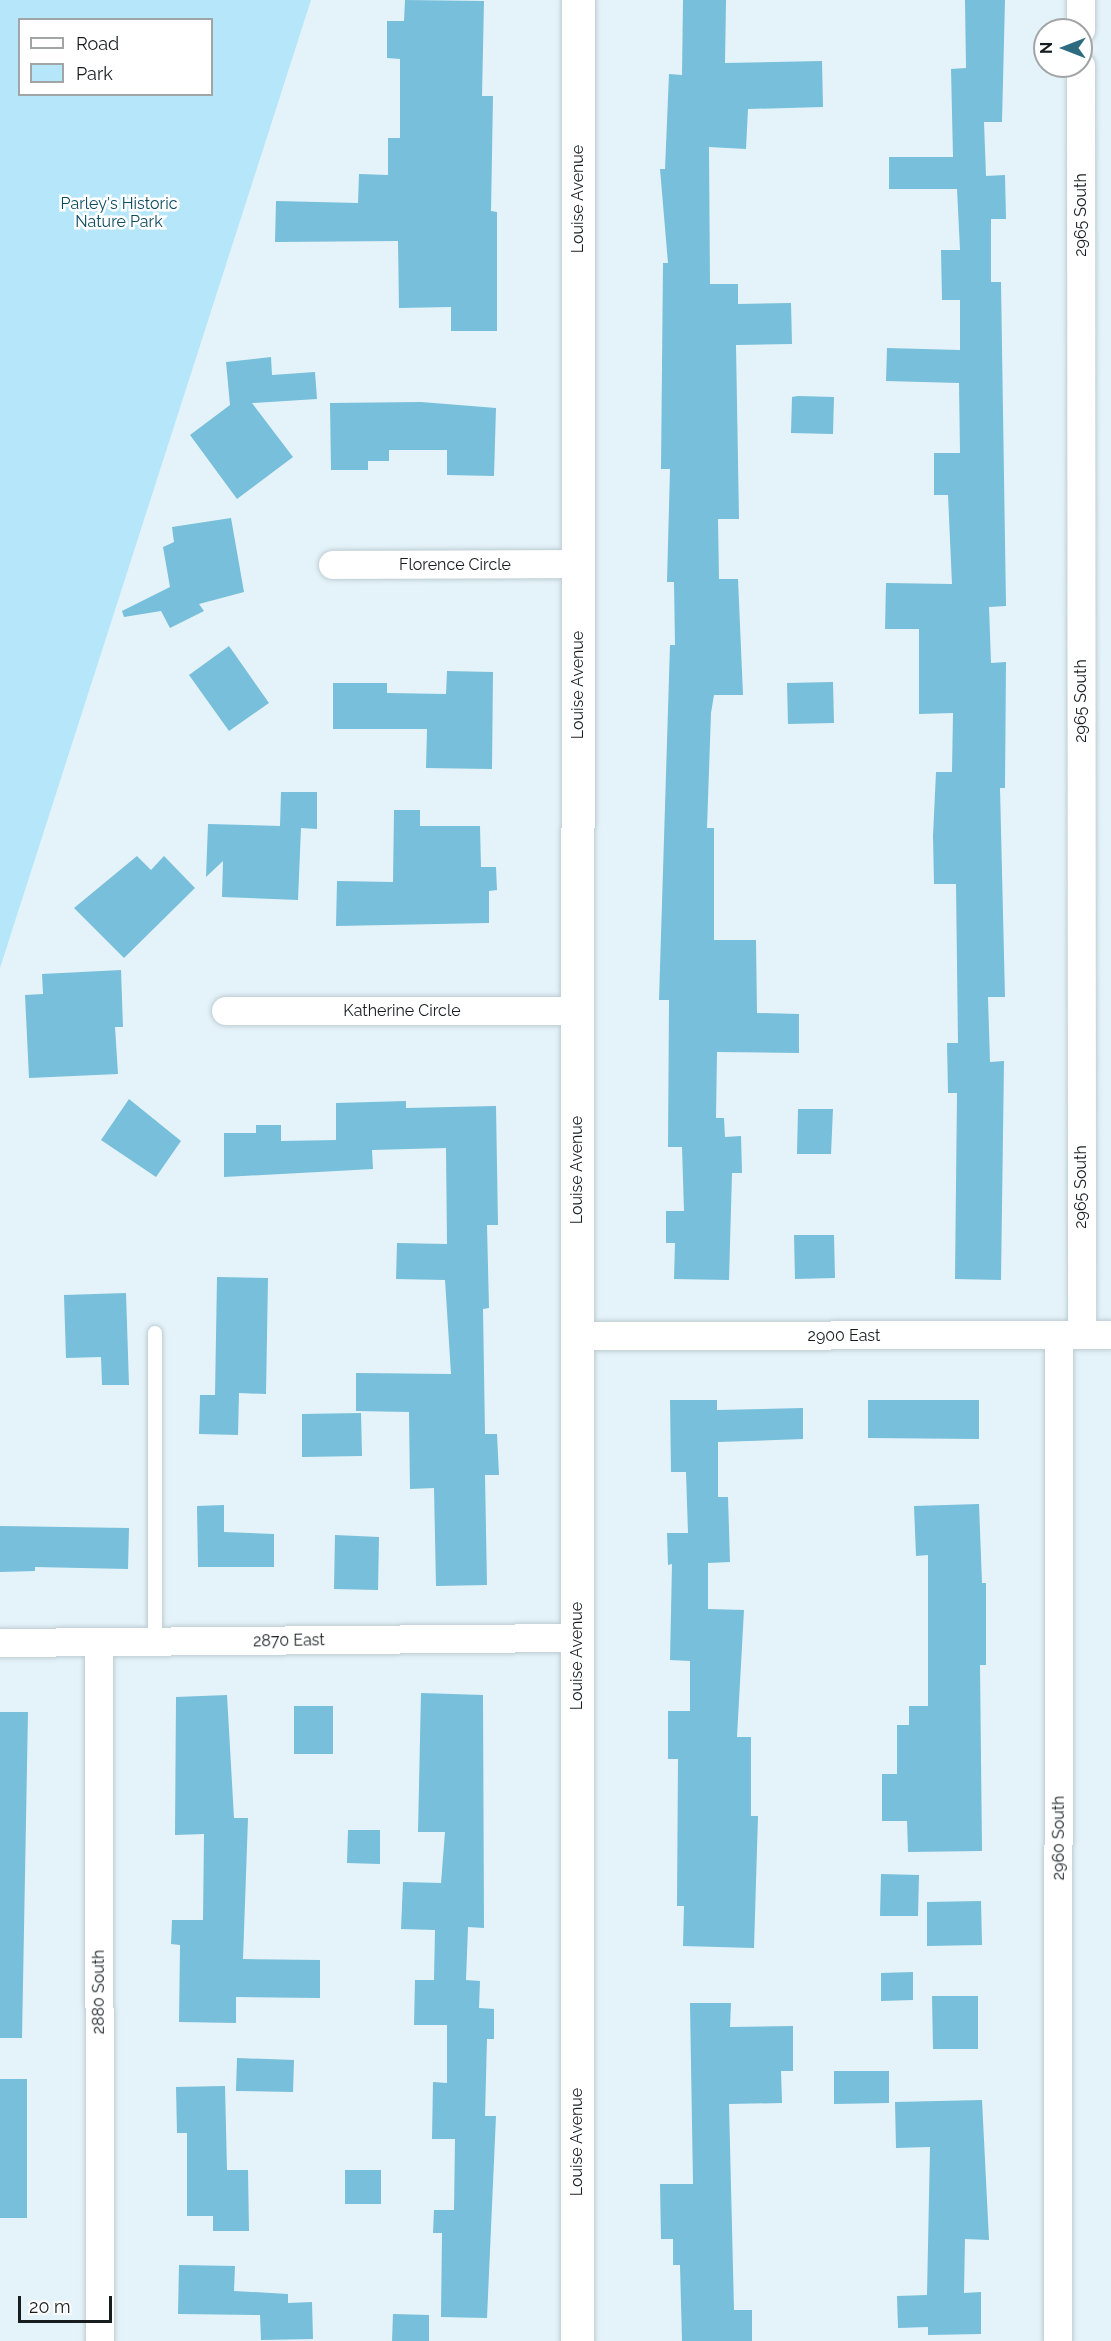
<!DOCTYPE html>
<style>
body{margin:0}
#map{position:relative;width:1111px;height:2341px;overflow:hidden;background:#e4f3f9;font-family:Raleway,sans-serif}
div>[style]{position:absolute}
.green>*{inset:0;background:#b6e6fa}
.building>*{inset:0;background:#77bfda}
.roads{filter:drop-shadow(0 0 2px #bdccd2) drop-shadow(0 0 2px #bdccd2)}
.service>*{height:14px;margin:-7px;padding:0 7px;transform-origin:7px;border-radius:7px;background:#fff}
.minor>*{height:28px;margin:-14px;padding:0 14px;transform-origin:14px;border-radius:14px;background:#fff}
.tertiary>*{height:33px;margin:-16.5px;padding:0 16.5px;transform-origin:16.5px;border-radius:16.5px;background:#fff}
span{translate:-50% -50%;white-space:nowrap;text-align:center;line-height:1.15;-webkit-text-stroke:5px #fff;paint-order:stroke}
.street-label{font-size:16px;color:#171d1f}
.park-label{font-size:16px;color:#0d4b5f}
.legend{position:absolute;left:18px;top:18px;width:195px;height:78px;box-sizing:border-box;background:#fff;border:2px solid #a2a5a5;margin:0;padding:8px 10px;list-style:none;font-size:18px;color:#171d1f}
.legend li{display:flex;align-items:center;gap:12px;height:30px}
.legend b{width:30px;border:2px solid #a2a5a5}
.north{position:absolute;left:1033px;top:18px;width:60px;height:60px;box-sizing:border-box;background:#fff;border:2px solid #a2a5a5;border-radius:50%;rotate:270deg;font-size:16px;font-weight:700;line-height:24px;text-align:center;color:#171d1f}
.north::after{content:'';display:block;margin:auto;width:21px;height:27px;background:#2d6b81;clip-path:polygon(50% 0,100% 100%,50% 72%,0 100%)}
.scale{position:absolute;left:18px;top:2296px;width:94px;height:27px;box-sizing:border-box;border:3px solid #171d1f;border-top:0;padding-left:8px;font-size:18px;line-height:21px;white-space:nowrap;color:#171d1f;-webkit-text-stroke:4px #fff;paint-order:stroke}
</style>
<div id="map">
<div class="green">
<div style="clip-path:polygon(evenodd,0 0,311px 0,0 968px,0 0,20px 20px,212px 20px,212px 94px,20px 94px,20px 20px)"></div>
</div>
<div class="building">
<div style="clip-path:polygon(405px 0,484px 1px,482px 96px,493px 96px,491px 211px,497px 212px,497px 331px,451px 331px,451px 307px,399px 308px,398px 241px,275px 242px,276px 201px,358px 203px,359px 174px,388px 175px,388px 138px,400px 138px,400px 59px,387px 58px,387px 21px,404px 21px)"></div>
<div style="clip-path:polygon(683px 0,726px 0,725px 63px,822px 61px,823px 107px,748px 109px,746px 149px,709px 147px,710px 284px,738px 284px,738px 304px,791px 303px,792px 344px,736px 345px,739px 519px,718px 519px,719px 579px,738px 579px,743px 695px,714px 695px,711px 713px,707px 828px,714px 828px,714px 940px,756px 940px,757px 1013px,799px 1014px,799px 1053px,717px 1052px,716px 1118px,724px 1118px,725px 1137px,741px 1136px,742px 1173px,732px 1173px,729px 1280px,674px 1279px,675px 1243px,666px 1243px,666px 1211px,684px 1211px,682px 1147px,668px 1147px,669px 1000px,659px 1000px,670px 645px,675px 645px,674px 582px,667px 582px,670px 469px,661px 469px,663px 263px,668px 263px,660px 169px,665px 169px,669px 74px,682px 75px)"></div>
<div style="clip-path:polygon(965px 0,1005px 0,1002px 122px,984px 122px,986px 176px,1005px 175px,1006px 219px,991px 219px,991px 282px,1001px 282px,1006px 606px,989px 607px,991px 663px,1006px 662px,1005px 788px,1000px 788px,1005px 997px,988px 997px,990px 1062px,1004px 1061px,1001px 1280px,955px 1279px,957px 1093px,948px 1093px,947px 1043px,958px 1043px,956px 884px,934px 884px,933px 836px,936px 772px,952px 772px,953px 713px,919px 714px,919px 629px,885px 629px,886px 583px,952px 584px,948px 495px,934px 495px,934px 453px,960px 453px,959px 383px,886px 381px,887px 348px,960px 350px,960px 300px,942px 300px,941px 250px,960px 250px,957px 189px,889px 189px,889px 157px,953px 157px,951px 69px,966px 68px)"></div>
<div style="clip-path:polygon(271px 357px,272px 375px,315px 372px,317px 399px,252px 403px,293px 457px,237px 499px,190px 435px,230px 405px,226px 362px)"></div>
<div style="clip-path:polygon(798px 396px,834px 397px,833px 434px,791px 433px,792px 397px)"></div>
<div style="clip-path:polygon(421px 402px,496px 408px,494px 476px,447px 475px,447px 450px,389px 450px,389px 461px,368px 461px,368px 470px,331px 470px,330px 403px)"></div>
<div style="clip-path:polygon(231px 518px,244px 592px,199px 604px,204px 611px,170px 628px,161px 611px,124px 617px,122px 611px,170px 587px,163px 547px,174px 542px,172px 527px)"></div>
<div style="clip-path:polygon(229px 646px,269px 703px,229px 731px,189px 675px)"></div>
<div style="clip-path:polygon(447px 671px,493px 672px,492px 769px,426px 768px,427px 729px,333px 729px,333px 683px,387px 683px,387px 693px,446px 694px)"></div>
<div style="clip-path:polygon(833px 682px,834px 723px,788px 724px,787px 683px)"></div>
<div style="clip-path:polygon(281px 792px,317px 792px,317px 829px,301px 828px,298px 900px,222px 897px,223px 861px,206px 877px,208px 824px,280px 826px)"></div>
<div style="clip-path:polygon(394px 810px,420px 810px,420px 826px,480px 826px,481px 867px,496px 867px,497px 890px,489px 891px,489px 923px,336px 926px,337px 881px,393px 882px)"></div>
<div style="clip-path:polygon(137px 856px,151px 870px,164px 856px,195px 888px,124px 958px,74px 908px)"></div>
<div style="clip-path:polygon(121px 970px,123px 1027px,115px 1027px,118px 1074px,29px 1078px,25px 995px,43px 994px,42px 974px)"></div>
<div style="clip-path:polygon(129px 1099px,181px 1141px,156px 1177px,101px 1140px)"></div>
<div style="clip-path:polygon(406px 1101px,406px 1108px,496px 1106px,498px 1225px,487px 1225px,489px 1308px,483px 1309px,485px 1434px,497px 1434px,499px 1475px,485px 1475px,487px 1585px,436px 1586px,434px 1488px,410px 1489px,409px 1412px,356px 1411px,356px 1373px,451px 1374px,445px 1280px,396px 1279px,397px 1243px,447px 1244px,446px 1148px,372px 1150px,373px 1169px,224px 1177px,224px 1133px,256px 1133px,256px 1125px,281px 1125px,281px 1141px,336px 1140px,336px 1103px)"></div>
<div style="clip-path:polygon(798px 1109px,833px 1109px,831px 1154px,797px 1154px)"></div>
<div style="clip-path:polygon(794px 1235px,834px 1235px,835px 1278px,795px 1279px)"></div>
<div style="clip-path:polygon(217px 1277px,268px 1278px,266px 1394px,239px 1393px,238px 1435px,199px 1434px,200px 1395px,215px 1395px)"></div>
<div style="clip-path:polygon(126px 1293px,129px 1385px,102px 1385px,101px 1357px,66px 1358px,64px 1295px)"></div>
<div style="clip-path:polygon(670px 1400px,717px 1400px,717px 1410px,803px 1408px,803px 1439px,718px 1442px,718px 1497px,728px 1497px,730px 1562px,708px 1563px,708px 1609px,744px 1610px,737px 1737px,751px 1737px,751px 1816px,758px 1816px,754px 1948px,683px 1946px,684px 1906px,677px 1906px,678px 1759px,668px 1759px,668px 1711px,690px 1711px,690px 1661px,670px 1660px,672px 1564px,668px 1565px,667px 1533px,688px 1533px,686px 1472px,671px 1472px)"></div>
<div style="clip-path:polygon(868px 1400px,979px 1400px,979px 1439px,868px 1438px)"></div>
<div style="clip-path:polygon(361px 1413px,362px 1456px,302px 1457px,302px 1414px)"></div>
<div style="clip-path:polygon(979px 1504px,982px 1583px,986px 1583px,986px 1665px,980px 1665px,982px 1851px,908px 1852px,907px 1821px,882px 1821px,882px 1774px,897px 1774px,897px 1725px,909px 1725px,909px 1706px,928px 1706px,928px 1555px,916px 1556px,914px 1506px)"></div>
<div style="clip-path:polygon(224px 1505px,224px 1532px,274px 1534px,274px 1567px,198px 1567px,197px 1506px)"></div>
<div style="clip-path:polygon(0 1526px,129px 1528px,128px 1569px,35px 1567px,35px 1571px,0 1572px)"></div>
<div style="clip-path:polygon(335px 1535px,379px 1537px,378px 1590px,334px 1589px)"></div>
<div style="clip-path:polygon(421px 1693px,483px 1695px,484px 1928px,468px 1927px,466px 1980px,480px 1981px,479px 2008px,494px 2009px,494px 2039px,487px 2039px,485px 2116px,496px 2116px,487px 2318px,441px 2317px,442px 2233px,433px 2233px,434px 2210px,454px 2210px,455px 2139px,432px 2139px,433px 2082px,447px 2083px,447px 2025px,414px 2025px,415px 1980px,434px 1980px,435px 1930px,401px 1929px,403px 1882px,441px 1883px,445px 1832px,418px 1832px)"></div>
<div style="clip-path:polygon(227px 1695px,234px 1818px,248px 1818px,243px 1959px,320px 1960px,320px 1998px,236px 1997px,236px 2023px,179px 2022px,180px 1945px,171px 1944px,172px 1920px,203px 1920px,204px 1834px,175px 1835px,176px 1697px)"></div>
<div style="clip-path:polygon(294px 1706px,333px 1706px,333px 1754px,294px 1754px)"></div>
<div style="clip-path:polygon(0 1712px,28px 1712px,22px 2038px,0 2038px)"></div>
<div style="clip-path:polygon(348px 1830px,380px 1830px,380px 1864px,347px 1863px)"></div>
<div style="clip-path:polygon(881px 1874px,919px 1875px,918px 1916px,880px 1916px)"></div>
<div style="clip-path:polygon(981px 1901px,982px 1945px,927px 1946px,927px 1902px)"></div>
<div style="clip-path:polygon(913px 1972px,913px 2000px,881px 2001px,881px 1973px)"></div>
<div style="clip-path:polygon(932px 1996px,978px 1996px,978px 2049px,933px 2049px)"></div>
<div style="clip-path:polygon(690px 2003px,731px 2003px,730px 2027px,793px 2026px,793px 2071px,781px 2071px,782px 2103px,729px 2104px,734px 2310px,752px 2310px,752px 2341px,682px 2341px,680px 2265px,673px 2265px,673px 2239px,661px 2239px,660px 2184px,693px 2184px)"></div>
<div style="clip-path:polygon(237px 2058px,294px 2060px,293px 2092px,236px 2091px)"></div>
<div style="clip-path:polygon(834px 2071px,889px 2071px,889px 2103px,834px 2104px)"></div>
<div style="clip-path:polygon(0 2079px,27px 2079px,27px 2218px,0 2218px)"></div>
<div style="clip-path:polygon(225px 2086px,227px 2170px,248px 2170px,249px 2231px,213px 2231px,213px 2216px,187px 2216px,187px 2133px,177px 2133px,176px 2087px)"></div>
<div style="clip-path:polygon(982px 2100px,989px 2240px,965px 2239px,964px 2293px,981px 2292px,981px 2334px,928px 2335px,928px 2327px,898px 2328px,897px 2296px,927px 2295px,930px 2147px,896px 2148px,895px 2102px)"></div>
<div style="clip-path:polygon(345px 2170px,381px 2170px,381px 2204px,345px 2204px)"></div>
<div style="clip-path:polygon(179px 2265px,235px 2266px,234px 2291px,288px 2294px,288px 2303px,312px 2302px,313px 2339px,261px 2340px,260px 2315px,178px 2314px)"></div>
<div style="clip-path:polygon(393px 2314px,429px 2315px,429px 2341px,392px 2341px)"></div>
</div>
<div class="roads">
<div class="service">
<div style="left:155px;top:1333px;width:309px;rotate:90deg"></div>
</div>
<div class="minor">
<div style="left:1081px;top:0;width:30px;rotate:90deg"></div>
<div style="left:1081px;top:66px;width:1269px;rotate:89.95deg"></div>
<div style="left:333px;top:565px;width:245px;rotate:-0.2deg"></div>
<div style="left:226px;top:1011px;width:351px"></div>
<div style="left:577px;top:1336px;width:534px;rotate:-0.11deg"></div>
<div style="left:0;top:1643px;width:577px;rotate:-0.5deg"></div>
<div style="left:99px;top:1643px;width:698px;rotate:89.92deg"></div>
<div style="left:1058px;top:2341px;width:1006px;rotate:-89.94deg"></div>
</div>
<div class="tertiary">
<div style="left:577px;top:2341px;width:2341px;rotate:-89.98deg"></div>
</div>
</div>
<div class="street-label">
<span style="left:578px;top:199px;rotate:-90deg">Louise Avenue</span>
<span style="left:1081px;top:215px;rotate:-90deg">2965 South</span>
<span style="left:455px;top:565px">Florence Circle</span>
<span style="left:578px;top:685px;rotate:-90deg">Louise Avenue</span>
<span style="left:1081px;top:701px;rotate:-90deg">2965 South</span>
<span style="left:402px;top:1011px">Katherine Circle</span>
<span style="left:577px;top:1170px;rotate:-90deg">Louise Avenue</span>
<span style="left:1081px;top:1187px;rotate:-90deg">2965 South</span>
<span style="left:844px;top:1336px">2900 East</span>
<span style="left:289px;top:1641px;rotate:-1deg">2870 East</span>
<span style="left:577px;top:1656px;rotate:-90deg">Louise Avenue</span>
<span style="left:1059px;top:1838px;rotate:-90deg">2960 South</span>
<span style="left:99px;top:1992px;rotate:-90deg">2880 South</span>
<span style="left:577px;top:2142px;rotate:-90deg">Louise Avenue</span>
</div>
<div class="park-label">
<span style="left:119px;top:213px">Parley's Historic<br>Nature Park</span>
</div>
<ul class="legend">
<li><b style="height:8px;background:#fff"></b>Road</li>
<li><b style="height:16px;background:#b6e6fa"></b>Park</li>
</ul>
<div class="north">N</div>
<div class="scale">20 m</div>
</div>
